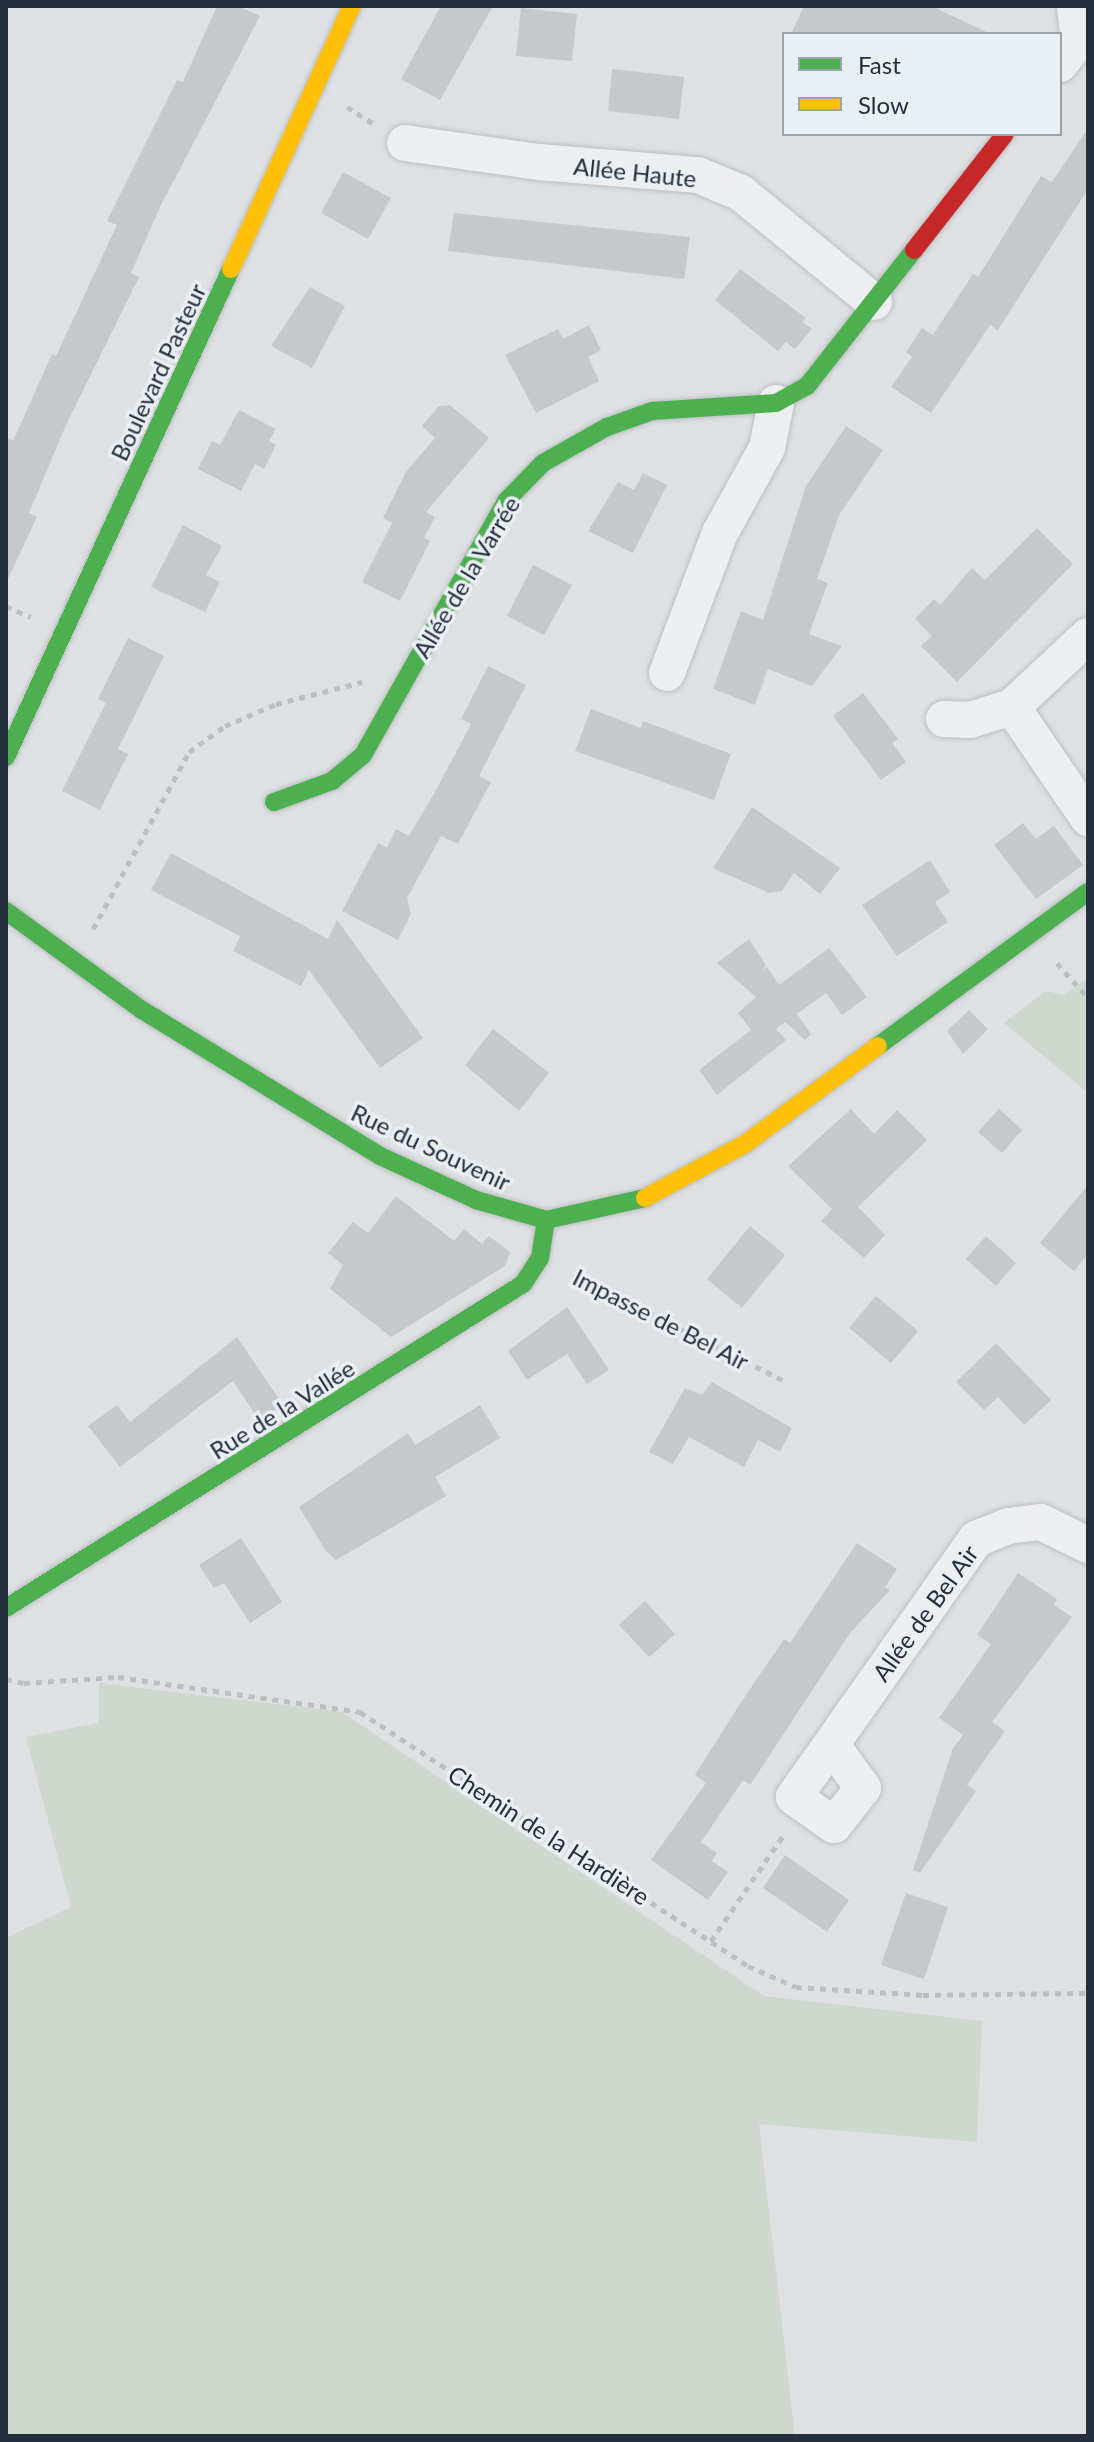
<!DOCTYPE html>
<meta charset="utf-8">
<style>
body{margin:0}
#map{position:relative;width:1094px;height:2442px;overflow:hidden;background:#dee0e3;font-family:Lato,sans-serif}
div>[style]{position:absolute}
.green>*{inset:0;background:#cfd8ce}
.building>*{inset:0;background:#c6c8cb}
.path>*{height:5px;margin-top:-2.5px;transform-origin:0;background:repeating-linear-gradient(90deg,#bcbfc2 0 6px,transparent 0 12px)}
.roads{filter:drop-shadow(0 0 2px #bcbec1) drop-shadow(0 0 2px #bcbec1)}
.street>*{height:36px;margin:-18px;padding:0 18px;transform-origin:18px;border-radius:18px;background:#edeef0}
.fast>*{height:18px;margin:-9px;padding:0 9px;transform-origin:9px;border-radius:9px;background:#4caf50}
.slow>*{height:18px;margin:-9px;padding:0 9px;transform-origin:9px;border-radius:9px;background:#ffc107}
.jam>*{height:18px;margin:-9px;padding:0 9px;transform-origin:9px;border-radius:9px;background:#c62828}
span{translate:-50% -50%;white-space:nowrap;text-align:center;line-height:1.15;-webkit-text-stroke:7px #eaeff4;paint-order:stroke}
.street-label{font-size:24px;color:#242f3d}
.frame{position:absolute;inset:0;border:8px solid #242f3d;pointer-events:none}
.legend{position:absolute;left:782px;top:32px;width:280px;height:104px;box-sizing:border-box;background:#eaeff4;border:2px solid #9ba2ab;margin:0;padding:10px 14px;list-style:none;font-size:24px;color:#242f3d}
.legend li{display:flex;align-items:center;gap:16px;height:40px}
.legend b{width:40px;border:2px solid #9ba2ab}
</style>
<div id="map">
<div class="green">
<div style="clip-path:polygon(1088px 959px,1088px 1093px,1004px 1023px,1046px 991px,1064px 995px,1087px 979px)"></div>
<div style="clip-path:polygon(99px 1683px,342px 1712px,764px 1996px,982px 2021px,977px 2142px,759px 2124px,795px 2436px,6px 2436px,6px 1938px,71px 1907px,26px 1737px,99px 1723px)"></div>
</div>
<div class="building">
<div style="clip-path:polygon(217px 6px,238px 6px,260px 16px,160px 207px,131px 273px,139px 277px,66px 425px,29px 513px,37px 517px,6px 583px,6px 437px,13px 441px,52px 354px,56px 356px,117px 225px,107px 221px,177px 80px,183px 82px)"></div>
<div style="clip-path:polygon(441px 6px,493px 6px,440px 100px,401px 79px)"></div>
<div style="clip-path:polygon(804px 6px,931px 6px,991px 34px,791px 34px)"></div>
<div style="clip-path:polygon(521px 8px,577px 14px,572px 61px,516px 56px)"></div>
<div style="clip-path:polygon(612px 69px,684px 77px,679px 119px,608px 111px)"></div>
<div style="clip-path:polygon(1088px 128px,1088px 189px,998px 330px,990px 325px,931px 413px,891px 387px,912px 357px,906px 352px,922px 328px,933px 335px,973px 274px,978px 277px,1041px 176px,1052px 182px)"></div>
<div style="clip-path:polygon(343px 172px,391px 198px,368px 239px,321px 213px)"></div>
<div style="clip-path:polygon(454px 213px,690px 237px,684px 279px,448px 251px)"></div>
<div style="clip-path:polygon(740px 269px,806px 318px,802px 322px,812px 329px,795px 349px,786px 342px,778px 351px,715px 300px)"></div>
<div style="clip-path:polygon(310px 287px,345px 306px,312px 368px,271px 346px)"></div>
<div style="clip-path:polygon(589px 325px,601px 350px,588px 357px,599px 381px,536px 413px,505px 355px,558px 329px,563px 339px)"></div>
<div style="clip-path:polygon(450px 405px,489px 438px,426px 512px,435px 517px,424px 538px,430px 541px,400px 601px,362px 582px,392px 523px,383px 518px,406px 472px,435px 438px,422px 426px,439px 406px)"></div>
<div style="clip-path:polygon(239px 410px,276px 429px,269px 441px,276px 445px,264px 469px,255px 464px,241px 491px,198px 469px,212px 441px,220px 445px)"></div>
<div style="clip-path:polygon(846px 426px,883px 450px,839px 515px,817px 579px,828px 583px,809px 634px,842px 646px,812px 686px,768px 669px,755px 705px,713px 689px,741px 611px,763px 620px,806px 486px)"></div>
<div style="clip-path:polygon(643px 473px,667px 485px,633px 553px,588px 531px,618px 482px,634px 490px)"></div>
<div style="clip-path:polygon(183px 525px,222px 546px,206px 575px,220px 582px,205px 612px,151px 587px)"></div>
<div style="clip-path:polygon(1037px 528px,1073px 564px,957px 682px,921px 646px,932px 636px,915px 619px,934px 599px,940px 605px,972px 568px,985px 580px)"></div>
<div style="clip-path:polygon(533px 565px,572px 585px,544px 635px,507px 616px)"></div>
<div style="clip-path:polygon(128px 638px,164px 656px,118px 749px,128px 754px,100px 810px,62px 791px,106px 703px,98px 699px)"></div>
<div style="clip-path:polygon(488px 666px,526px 685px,479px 776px,491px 782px,458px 844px,441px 836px,407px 898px,411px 914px,398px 940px,342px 911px,378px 843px,387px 848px,396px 829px,409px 836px,435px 792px,471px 724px,461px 719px)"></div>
<div style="clip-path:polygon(863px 693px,898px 739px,892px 743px,906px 762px,881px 780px,833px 716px)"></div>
<div style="clip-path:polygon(591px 709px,641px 728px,643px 721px,731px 754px,714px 800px,575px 751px)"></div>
<div style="clip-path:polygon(752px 807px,840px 868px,820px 894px,794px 873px,782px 891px,769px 893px,713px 868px)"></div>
<div style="clip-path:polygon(1023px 823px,1036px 839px,1054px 826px,1083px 865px,1036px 899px,994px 845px)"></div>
<div style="clip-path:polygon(171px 853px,328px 939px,337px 920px,423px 1038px,380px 1068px,309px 970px,301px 986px,233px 951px,240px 936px,151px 890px)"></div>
<div style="clip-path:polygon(930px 860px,950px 892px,935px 902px,948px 922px,897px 956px,862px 905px)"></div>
<div style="clip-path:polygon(749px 939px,766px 965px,762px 970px,767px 967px,779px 985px,829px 948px,867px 997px,842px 1015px,826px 993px,797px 1014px,811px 1034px,805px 1040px,785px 1022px,776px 1029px,786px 1040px,717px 1095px,699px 1070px,751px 1030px,738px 1013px,756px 997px,717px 963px)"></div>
<div style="clip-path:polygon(969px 1010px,988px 1029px,963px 1054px,947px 1031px)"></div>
<div style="clip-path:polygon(493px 1029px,549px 1073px,519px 1111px,465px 1065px)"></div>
<div style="clip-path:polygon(851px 1109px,874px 1134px,897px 1110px,927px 1140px,858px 1207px,885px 1235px,864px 1258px,821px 1221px,832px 1209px,788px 1166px)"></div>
<div style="clip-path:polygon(999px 1109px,1022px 1130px,1002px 1153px,978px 1132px)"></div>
<div style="clip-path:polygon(1088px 1185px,1088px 1254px,1074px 1271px,1040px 1243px)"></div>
<div style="clip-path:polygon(396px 1196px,454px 1241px,464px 1229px,482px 1244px,489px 1236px,510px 1252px,505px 1266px,391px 1337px,330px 1289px,343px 1265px,328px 1253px,353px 1222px,368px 1233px)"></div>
<div style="clip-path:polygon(750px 1226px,785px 1255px,742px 1308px,707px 1279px)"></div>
<div style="clip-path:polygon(986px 1236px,1016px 1263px,996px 1286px,966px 1259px)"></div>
<div style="clip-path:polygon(876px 1296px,918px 1331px,891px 1363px,849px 1328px)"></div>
<div style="clip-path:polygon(567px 1307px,609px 1370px,587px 1384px,567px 1354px,527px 1380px,508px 1351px)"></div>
<div style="clip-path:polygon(237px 1337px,283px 1405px,259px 1420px,233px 1381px,120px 1467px,88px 1426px,117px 1405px,130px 1422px)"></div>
<div style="clip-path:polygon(996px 1343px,1051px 1400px,1024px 1425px,998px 1397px,984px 1410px,956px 1382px)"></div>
<div style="clip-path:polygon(712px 1382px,792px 1428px,780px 1452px,758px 1440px,744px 1467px,689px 1437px,673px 1464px,649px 1452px,685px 1388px,702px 1395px)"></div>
<div style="clip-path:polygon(480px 1405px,500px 1438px,435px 1477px,446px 1496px,336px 1560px,326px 1551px,299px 1507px,408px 1433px,415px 1445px)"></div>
<div style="clip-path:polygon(241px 1538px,282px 1602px,250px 1623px,224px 1583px,214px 1588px,199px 1565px)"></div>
<div style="clip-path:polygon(857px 1543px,897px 1569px,885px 1587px,890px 1590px,850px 1633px,750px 1785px,743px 1780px,701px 1842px,717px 1853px,712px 1861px,728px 1872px,708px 1900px,651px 1860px,706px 1783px,695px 1775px,738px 1707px,784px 1639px,790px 1643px)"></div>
<div style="clip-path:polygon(1018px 1573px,1057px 1599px,1054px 1605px,1072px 1617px,992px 1722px,1005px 1731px,967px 1785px,976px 1791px,920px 1873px,913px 1870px,953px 1748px,963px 1735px,939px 1718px,991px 1644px,977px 1635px)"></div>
<div style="clip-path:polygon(645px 1601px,675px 1634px,649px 1657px,619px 1625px)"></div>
<div style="clip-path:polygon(785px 1855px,849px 1900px,827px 1932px,763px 1888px)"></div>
<div style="clip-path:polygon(906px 1893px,948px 1907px,924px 1979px,881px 1965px)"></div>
</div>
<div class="path">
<div style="left:347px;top:107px;width:34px;rotate:32deg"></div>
<div style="left:6px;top:606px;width:27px;rotate:24deg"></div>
<div style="left:93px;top:929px;width:201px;rotate:-61.5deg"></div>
<div style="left:189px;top:752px;width:44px;rotate:-35.8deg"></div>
<div style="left:225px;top:726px;width:56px;rotate:-23.3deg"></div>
<div style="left:276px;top:704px;width:89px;rotate:-14.3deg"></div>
<div style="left:1057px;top:963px;width:47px;rotate:48.5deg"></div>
<div style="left:573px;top:1275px;width:235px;rotate:26.6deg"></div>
<div style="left:6px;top:1679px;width:18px;rotate:13deg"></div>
<div style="left:24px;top:1683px;width:94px;rotate:-3.7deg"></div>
<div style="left:118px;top:1677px;width:245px;rotate:8.2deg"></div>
<div style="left:360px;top:1712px;width:464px;rotate:33.2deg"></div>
<div style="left:748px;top:1966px;width:52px;rotate:23.6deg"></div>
<div style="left:796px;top:1987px;width:127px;rotate:3.6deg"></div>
<div style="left:923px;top:1995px;width:165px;rotate:-0.7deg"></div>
<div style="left:711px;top:1941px;width:131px;rotate:-55.6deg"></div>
</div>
<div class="roads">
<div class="street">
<div style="left:1060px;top:64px;width:31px;rotate:-52deg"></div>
<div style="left:1079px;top:40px;width:34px;rotate:-97deg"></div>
<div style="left:405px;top:143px;width:135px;rotate:8.1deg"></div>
<div style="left:539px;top:162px;width:160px;rotate:4.7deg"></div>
<div style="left:698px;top:175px;width:47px;rotate:22.7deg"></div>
<div style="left:741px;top:193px;width:172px;rotate:39.3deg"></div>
<div style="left:667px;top:673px;width:150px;rotate:-69.3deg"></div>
<div style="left:720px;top:533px;width:97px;rotate:-61.1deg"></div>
<div style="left:767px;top:448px;width:46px;rotate:-78.7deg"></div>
<div style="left:1012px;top:707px;width:104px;rotate:-43.1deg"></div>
<div style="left:944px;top:719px;width:26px;rotate:2deg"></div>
<div style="left:970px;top:720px;width:44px;rotate:-17.2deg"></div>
<div style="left:1012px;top:707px;width:135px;rotate:55.6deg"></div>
<div style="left:832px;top:1745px;width:53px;rotate:54.2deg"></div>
<div style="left:863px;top:1788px;width:47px;rotate:128.1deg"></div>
<div style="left:834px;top:1825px;width:49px;rotate:-145deg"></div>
<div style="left:794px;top:1797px;width:316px;rotate:-54.8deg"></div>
<div style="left:976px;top:1539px;width:35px;rotate:-22deg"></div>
<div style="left:1008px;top:1526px;width:33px;rotate:-7deg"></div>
<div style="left:1041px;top:1522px;width:52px;rotate:26.1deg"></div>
</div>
<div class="fast">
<div style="left:6px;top:757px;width:537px;rotate:-65.25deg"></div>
<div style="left:274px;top:802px;width:62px;rotate:-19.9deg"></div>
<div style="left:332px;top:781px;width:40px;rotate:-40deg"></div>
<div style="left:363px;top:755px;width:291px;rotate:-60.6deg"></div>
<div style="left:506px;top:501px;width:53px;rotate:-45.8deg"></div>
<div style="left:543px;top:463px;width:73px;rotate:-29.4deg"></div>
<div style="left:607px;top:427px;width:48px;rotate:-19.6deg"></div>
<div style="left:652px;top:411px;width:124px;rotate:-3.7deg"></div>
<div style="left:776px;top:403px;width:35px;rotate:-29deg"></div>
<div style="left:807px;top:386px;width:173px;rotate:-51.8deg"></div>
<div style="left:6px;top:911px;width:168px;rotate:36.1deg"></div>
<div style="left:142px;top:1010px;width:279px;rotate:31.5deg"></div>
<div style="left:380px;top:1156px;width:106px;rotate:24.6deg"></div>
<div style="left:476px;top:1200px;width:73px;rotate:15.9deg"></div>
<div style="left:546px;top:1220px;width:101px;rotate:-12.5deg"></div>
<div style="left:878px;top:1046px;width:260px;rotate:-36.3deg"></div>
<div style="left:6px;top:1608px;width:610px;rotate:-32.08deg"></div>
<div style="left:523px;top:1284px;width:31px;rotate:-57deg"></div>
<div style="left:540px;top:1258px;width:38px;rotate:-81deg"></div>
</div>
<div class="slow">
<div style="left:231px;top:269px;width:289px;rotate:-65.3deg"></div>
<div style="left:645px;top:1198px;width:114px;rotate:-28.4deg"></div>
<div style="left:745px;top:1144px;width:165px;rotate:-36.4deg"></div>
</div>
<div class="jam">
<div style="left:914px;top:250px;width:147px;rotate:-51.9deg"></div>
</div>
</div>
<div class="street-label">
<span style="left:635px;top:172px;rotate:6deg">Allée Haute</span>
<span style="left:158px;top:372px;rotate:-65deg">Boulevard Pasteur</span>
<span style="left:466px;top:577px;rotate:-59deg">Allée de la Varrée</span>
<span style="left:431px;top:1147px;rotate:25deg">Rue du Souvenir</span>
<span style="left:661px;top:1319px;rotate:27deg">Impasse de Bel Air</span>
<span style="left:282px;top:1409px;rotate:-32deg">Rue de la Vallée</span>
<span style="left:925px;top:1613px;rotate:-54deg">Allée de Bel Air</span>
<span style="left:549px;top:1835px;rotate:33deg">Chemin de la Hardière</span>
</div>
<div class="frame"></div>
<ul class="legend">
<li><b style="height:10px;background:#4caf50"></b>Fast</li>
<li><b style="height:10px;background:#ffc107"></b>Slow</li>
</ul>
</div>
